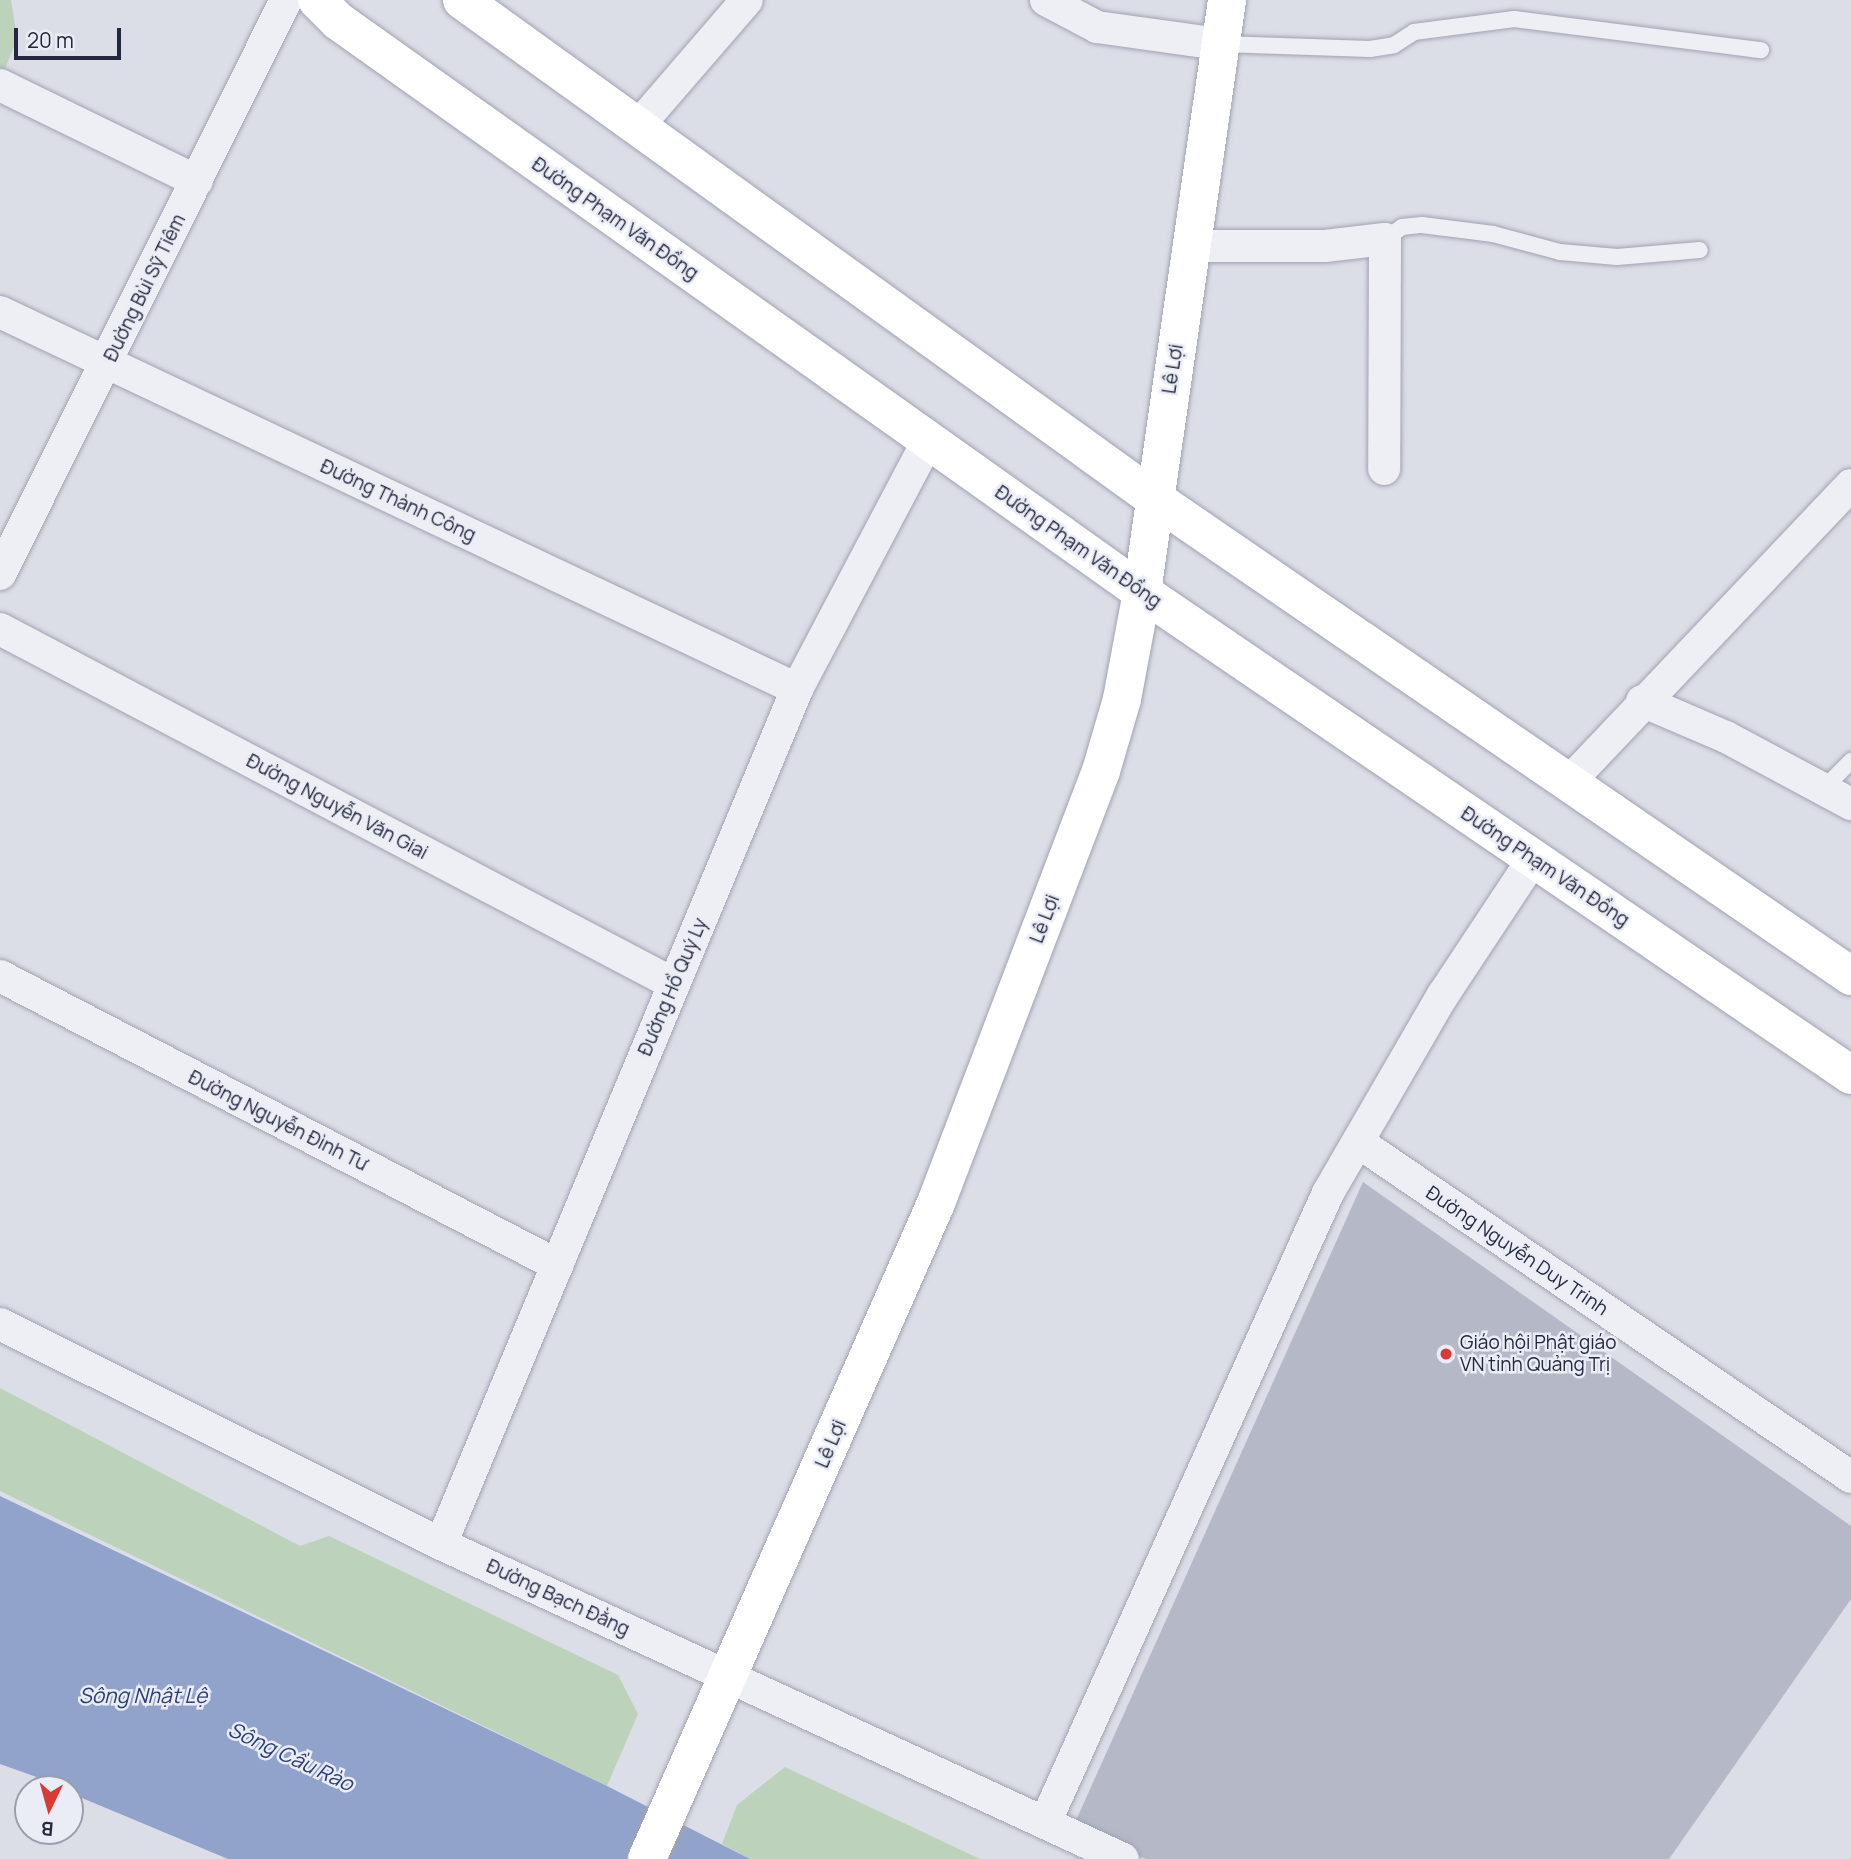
<!DOCTYPE html>
<meta charset="utf-8">
<style>
body{margin:0}
#map{position:relative;width:1851px;height:1859px;overflow:hidden;background:#dbdde7;font-family:Manrope,sans-serif}
div>[style]{position:absolute}
.green>*{inset:0;background:#bdd2bb}
.water>*{inset:0;background:#92a3cb}
.building>*{inset:0;background:#b5b8c7}
.roads{filter:drop-shadow(0 0 2px #a0a3b1) drop-shadow(0 0 2px #a0a3b1)}
.service>*{height:16px;margin:-8px;padding:0 8px;transform-origin:8px;border-radius:8px;background:#eeeff5}
.minor>*{height:32px;margin:-16px;padding:0 16px;transform-origin:16px;border-radius:16px;background:#eeeff5}
.secondary>*{height:38px;margin:-19px;padding:0 19px;transform-origin:19px;border-radius:19px;background:#fff}
.dots>*{width:19px;height:19px;translate:-50% -50%;box-sizing:border-box;border:4px solid #eaedf5;border-radius:50%}
span{translate:-50% -50%;white-space:nowrap;text-align:center;line-height:1.15;-webkit-text-stroke:5px #eaedf5;paint-order:stroke}
.street-label{font-size:19px;color:#24283e}
.poi-label{font-size:19px;color:#24283e}
.left{translate:0 -50%;text-align:left}
.water-label{font-size:21px;color:#2b3e75;font-style:italic}
.north{position:absolute;left:14px;top:1775px;width:70px;height:70px;box-sizing:border-box;background:#eaedf5;border:2px solid #9b9eac;border-radius:50%;rotate:185deg;font-size:19px;font-weight:700;line-height:28px;text-align:center;color:#24283e}
.north::after{content:'';display:block;margin:auto;width:24px;height:32px;background:#d93a33;clip-path:polygon(50% 0,100% 100%,50% 72%,0 100%)}
.scale{position:absolute;left:14px;top:28px;width:107px;height:32px;box-sizing:border-box;border:4px solid #24283e;border-top:0;padding-left:9px;font-size:21px;line-height:24px;white-space:nowrap;color:#24283e;-webkit-text-stroke:5px #eaedf5;paint-order:stroke}
</style>
<div id="map">
<div class="green">
<div style="clip-path:polygon(0 0,11px 0,17px 39px,4px 71px,0 69px)"></div>
<div style="clip-path:polygon(0 1388px,300px 1546px,329px 1536px,618px 1675px,638px 1714px,607px 1786px,0 1491px)"></div>
<div style="clip-path:polygon(785px 1767px,980px 1859px,750px 1859px,722px 1844px,737px 1805px)"></div>
</div>
<div class="water">
<div style="clip-path:polygon(0 1496px,607px 1786px,750px 1859px,228px 1859px,70px 1793px,70px 1789px,0 1764px)"></div>
</div>
<div class="building">
<div style="clip-path:polygon(1363px 1182px,1851px 1526px,1851px 1599px,1669px 1859px,1146px 1859px,1073px 1827px)"></div>
</div>
<div class="roads">
<div class="service">
<div style="left:1221px;top:44px;width:149px;rotate:1.9deg"></div>
<div style="left:1370px;top:49px;width:24px;rotate:-9deg"></div>
<div style="left:1394px;top:45px;width:24px;rotate:-33deg"></div>
<div style="left:1414px;top:32px;width:101px;rotate:-7.4deg"></div>
<div style="left:1514px;top:19px;width:249px;rotate:7.2deg"></div>
<div style="left:1385px;top:239px;width:21px;rotate:-35deg"></div>
<div style="left:1402px;top:227px;width:20px;rotate:-6deg"></div>
<div style="left:1422px;top:225px;width:72px;rotate:7.2deg"></div>
<div style="left:1493px;top:234px;width:69px;rotate:15deg"></div>
<div style="left:1560px;top:252px;width:57px;rotate:5deg"></div>
<div style="left:1617px;top:257px;width:83px;rotate:-4.8deg"></div>
<div style="left:1823px;top:789px;width:40px;rotate:-45deg"></div>
</div>
<div class="minor">
<div style="left:1046px;top:0;width:58px;rotate:27.9deg"></div>
<div style="left:1097px;top:27px;width:124px;rotate:7.9deg"></div>
<div style="left:0;top:85px;width:219px;rotate:26deg"></div>
<div style="left:639px;top:125px;width:165px;rotate:-49.2deg"></div>
<div style="left:1191px;top:246px;width:134px"></div>
<div style="left:1325px;top:246px;width:60px;rotate:-6.7deg"></div>
<div style="left:1385px;top:239px;width:230px;rotate:90.2deg"></div>
<div style="left:0;top:312px;width:882px;rotate:25.32deg"></div>
<div style="left:0;top:574px;width:641px;rotate:-63.51deg"></div>
<div style="left:0;top:629px;width:762px;rotate:27.78deg"></div>
<div style="left:1642px;top:701px;width:91px;rotate:23.2deg"></div>
<div style="left:1726px;top:737px;width:142px;rotate:28.2deg"></div>
<div style="left:1570px;top:781px;width:408px;rotate:-46.5deg"></div>
<div style="left:0;top:976px;width:628px;rotate:27.42deg"></div>
<div style="left:1358px;top:1142px;width:596px;rotate:34.2deg"></div>
<div style="left:0;top:1324px;width:493px;rotate:26.5deg"></div>
<div style="left:441px;top:1544px;width:751px;rotate:24.79deg"></div>
<div style="left:441px;top:1544px;width:926px;rotate:-67.39deg"></div>
<div style="left:797px;top:689px;width:280px;rotate:-62.2deg"></div>
<div style="left:1045px;top:1823px;width:691px;rotate:-65.81deg"></div>
<div style="left:1328px;top:1193px;width:229px;rotate:-59.9deg"></div>
<div style="left:1443px;top:995px;width:163px;rotate:-56.5deg"></div>
</div>
<div class="secondary">
<div style="left:317px;top:0;width:30px;rotate:45deg"></div>
<div style="left:338px;top:21px;width:986px;rotate:35.38deg"></div>
<div style="left:1142px;top:592px;width:858px;rotate:34.26deg"></div>
<div style="left:462px;top:0;width:854px;rotate:35.76deg"></div>
<div style="left:1155px;top:499px;width:844px;rotate:34.42deg"></div>
<div style="left:647px;top:1859px;width:717px;rotate:-66.22deg"></div>
<div style="left:936px;top:1203px;width:462px;rotate:-69.1deg"></div>
<div style="left:1101px;top:771px;width:75px;rotate:-73.7deg"></div>
<div style="left:1122px;top:699px;width:109px;rotate:-79.4deg"></div>
<div style="left:1142px;top:592px;width:598px;rotate:-81.83deg"></div>
</div>
</div>
<div class="dots">
<div style="left:1446px;top:1354px;background:#d93a33"></div>
</div>
<div class="street-label">
<span style="left:615px;top:219px;rotate:35deg">Đường Phạm Văn Đồng</span>
<span style="left:145px;top:288px;rotate:-64deg">Đường Bùi Sỹ Tiêm</span>
<span style="left:1173px;top:369px;rotate:-81deg">Lê Lợi</span>
<span style="left:398px;top:501px;rotate:25deg">Đường Thành Công</span>
<span style="left:1078px;top:547px;rotate:35deg">Đường Phạm Văn Đồng</span>
<span style="left:337px;top:807px;rotate:28deg">Đường Nguyễn Văn Giai</span>
<span style="left:1545px;top:867px;rotate:34deg">Đường Phạm Văn Đồng</span>
<span style="left:1045px;top:919px;rotate:-69deg">Lê Lợi</span>
<span style="left:673px;top:987px;rotate:-67deg">Đường Hồ Quý Ly</span>
<span style="left:278px;top:1121px;rotate:27deg">Đường Nguyễn Đình Tư</span>
<span style="left:1517px;top:1251px;rotate:34deg">Đường Nguyễn Duy Trinh</span>
<span style="left:831px;top:1444px;rotate:-67deg">Lê Lợi</span>
<span style="left:558px;top:1598px;rotate:25deg">Đường Bạch Đằng</span>
</div>
<div class="poi-label">
<span class="left" style="left:1460px;top:1354px">Giáo hội Phật giáo<br>VN tỉnh Quảng Trị</span>
</div>
<div class="water-label">
<span style="left:143px;top:1695px">Sông Nhật Lệ</span>
<span style="left:291px;top:1756px;rotate:25deg">Sông Cầu Rào</span>
</div>
<div class="north">B</div>
<div class="scale">20 m</div>
</div>
